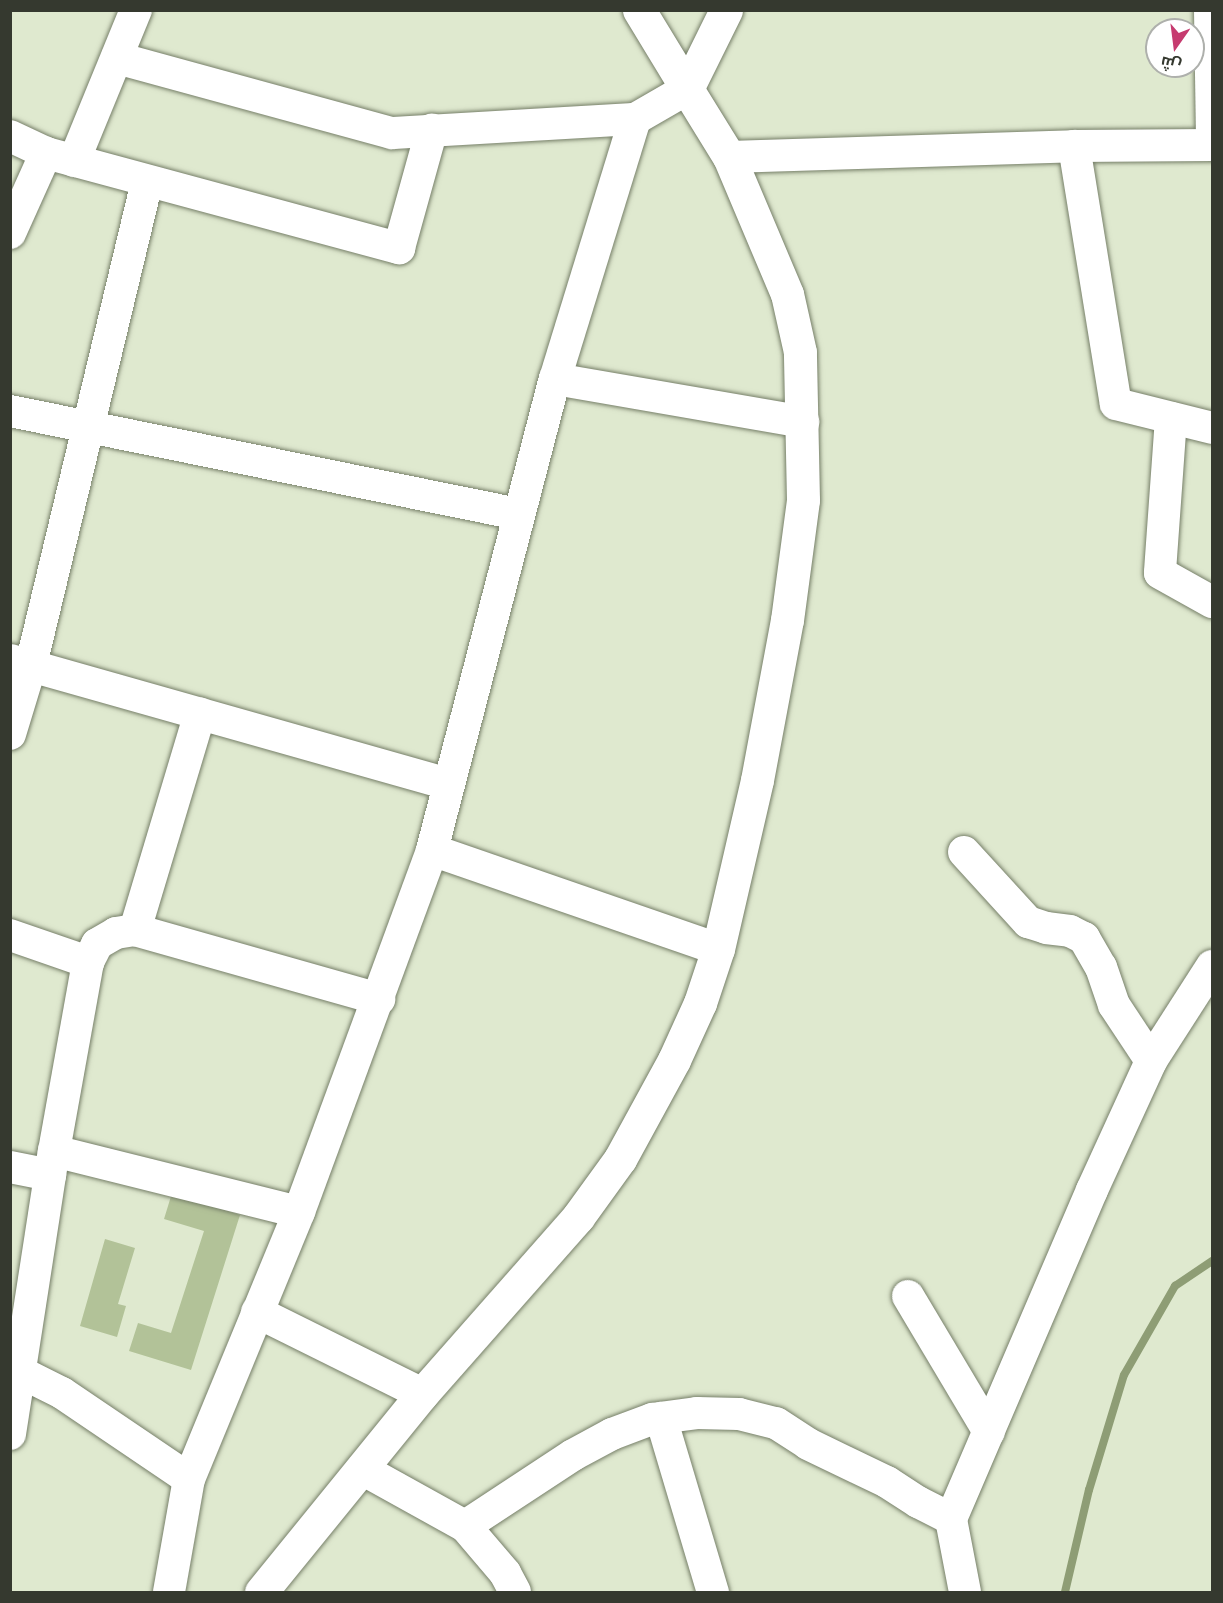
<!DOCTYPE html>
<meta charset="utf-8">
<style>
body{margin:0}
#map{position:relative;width:1223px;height:1603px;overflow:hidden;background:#dfe9cf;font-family:"Roboto Serif",Cairo,serif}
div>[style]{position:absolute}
.stream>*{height:8px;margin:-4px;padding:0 4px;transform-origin:4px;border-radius:4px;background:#8e9d75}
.building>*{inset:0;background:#b2c298}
.roads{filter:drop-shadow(0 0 2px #767f68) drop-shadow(0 0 2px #767f68)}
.street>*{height:32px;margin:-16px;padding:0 16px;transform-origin:16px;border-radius:16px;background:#fff}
.secondary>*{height:33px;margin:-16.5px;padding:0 16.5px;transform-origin:16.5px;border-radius:16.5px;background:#fff}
span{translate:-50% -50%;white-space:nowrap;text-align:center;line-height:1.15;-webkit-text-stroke:5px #fff;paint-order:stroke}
.frame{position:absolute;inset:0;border:12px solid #35392f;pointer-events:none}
.north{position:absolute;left:1145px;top:18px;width:60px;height:60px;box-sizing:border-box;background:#fff;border:2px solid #aeb0ac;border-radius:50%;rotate:194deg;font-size:16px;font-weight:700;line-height:24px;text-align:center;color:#35392f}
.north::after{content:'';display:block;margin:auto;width:21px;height:27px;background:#c63b6f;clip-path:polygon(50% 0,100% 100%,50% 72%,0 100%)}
</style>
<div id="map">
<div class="stream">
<div style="left:1065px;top:1592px;width:105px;rotate:-76.8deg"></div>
<div style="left:1089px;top:1490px;width:120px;rotate:-73.1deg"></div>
<div style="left:1124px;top:1375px;width:103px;rotate:-60.2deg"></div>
<div style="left:1175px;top:1286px;width:45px;rotate:-34deg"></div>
</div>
<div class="building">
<div style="clip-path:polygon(172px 1193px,240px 1215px,191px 1370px,129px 1351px,138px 1323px,171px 1333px,204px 1231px,164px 1219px)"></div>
<div style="clip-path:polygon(105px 1239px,135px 1248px,118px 1304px,126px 1306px,117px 1337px,80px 1326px)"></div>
</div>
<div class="roads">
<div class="street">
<div style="left:1210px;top:10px;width:128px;rotate:89.1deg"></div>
<div style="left:117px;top:58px;width:285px;rotate:15.3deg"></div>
<div style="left:392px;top:133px;width:243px;rotate:-3.3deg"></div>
<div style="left:10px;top:136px;width:40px;rotate:25deg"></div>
<div style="left:46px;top:153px;width:366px;rotate:15.1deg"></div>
<div style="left:399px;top:248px;width:123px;rotate:-74.5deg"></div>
<div style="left:1074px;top:146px;width:261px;rotate:80.8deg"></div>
<div style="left:1116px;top:404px;width:99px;rotate:14deg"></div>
<div style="left:729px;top:157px;width:345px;rotate:-1.8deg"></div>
<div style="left:1074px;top:146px;width:138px;rotate:-0.4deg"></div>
<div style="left:74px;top:161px;width:163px;rotate:-67.7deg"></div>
<div style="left:10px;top:233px;width:88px;rotate:-65.8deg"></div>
<div style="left:555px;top:379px;width:252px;rotate:9.8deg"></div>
<div style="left:10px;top:411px;width:518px;rotate:11.46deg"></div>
<div style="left:1171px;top:418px;width:155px;rotate:94.1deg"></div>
<div style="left:1160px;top:573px;width:60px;rotate:29.1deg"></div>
<div style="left:10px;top:660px;width:455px;rotate:15.8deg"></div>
<div style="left:10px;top:734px;width:72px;rotate:-73.1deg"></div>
<div style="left:31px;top:665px;width:498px;rotate:-76.5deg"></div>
<div style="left:432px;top:850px;width:303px;rotate:19.1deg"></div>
<div style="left:964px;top:852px;width:95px;rotate:47.6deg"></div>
<div style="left:1028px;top:922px;width:19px;rotate:18deg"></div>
<div style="left:1046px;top:928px;width:24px;rotate:7deg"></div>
<div style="left:1070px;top:931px;width:16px;rotate:27deg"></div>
<div style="left:1084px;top:938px;width:34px;rotate:60deg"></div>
<div style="left:1101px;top:967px;width:40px;rotate:71.1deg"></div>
<div style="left:1114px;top:1005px;width:67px;rotate:56.5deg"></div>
<div style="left:135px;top:930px;width:226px;rotate:-73.3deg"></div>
<div style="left:10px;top:935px;width:83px;rotate:19.1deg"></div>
<div style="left:88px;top:962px;width:20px;rotate:-63deg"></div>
<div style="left:97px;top:944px;width:22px;rotate:-30deg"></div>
<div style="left:116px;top:933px;width:19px;rotate:-9deg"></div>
<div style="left:135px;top:930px;width:254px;rotate:15.8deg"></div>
<div style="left:54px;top:1151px;width:252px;rotate:14deg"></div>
<div style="left:10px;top:1167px;width:41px;rotate:11.3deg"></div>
<div style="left:908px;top:1296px;width:158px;rotate:59.2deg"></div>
<div style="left:257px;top:1312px;width:184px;rotate:26.4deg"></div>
<div style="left:10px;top:1370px;width:10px;rotate:11deg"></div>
<div style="left:20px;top:1372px;width:47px;rotate:26.6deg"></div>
<div style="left:62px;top:1393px;width:153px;rotate:34.1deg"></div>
<div style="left:661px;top:1418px;width:182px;rotate:73.4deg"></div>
<div style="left:10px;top:1434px;width:286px;rotate:-81.2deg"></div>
<div style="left:54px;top:1151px;width:192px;rotate:-79.8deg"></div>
<div style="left:362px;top:1469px;width:118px;rotate:29deg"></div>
<div style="left:465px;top:1526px;width:129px;rotate:-33.3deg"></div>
<div style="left:573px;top:1455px;width:44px;rotate:-28.3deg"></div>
<div style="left:612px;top:1434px;width:43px;rotate:-20.6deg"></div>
<div style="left:652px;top:1419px;width:45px;rotate:-7.6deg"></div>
<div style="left:697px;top:1413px;width:42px;rotate:1.4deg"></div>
<div style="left:739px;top:1414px;width:38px;rotate:14deg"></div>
<div style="left:776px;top:1423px;width:38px;rotate:33deg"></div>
<div style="left:808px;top:1444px;width:88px;rotate:25.7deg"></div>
<div style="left:887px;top:1482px;width:37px;rotate:33deg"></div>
<div style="left:918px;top:1502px;width:37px;rotate:27deg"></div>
<div style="left:465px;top:1526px;width:62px;rotate:49.6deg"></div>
<div style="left:505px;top:1573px;width:21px;rotate:62deg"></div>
<div style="left:169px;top:1592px;width:115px;rotate:-80deg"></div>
<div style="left:189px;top:1479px;width:289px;rotate:-67.6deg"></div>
<div style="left:299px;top:1212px;width:386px;rotate:-69.8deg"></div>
<div style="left:432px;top:850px;width:487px;rotate:-75.4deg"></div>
<div style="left:555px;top:379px;width:272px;rotate:-72.9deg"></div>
<div style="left:635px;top:119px;width:60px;rotate:-30deg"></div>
<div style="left:965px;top:1592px;width:74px;rotate:-100.9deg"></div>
<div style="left:951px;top:1519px;width:358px;rotate:-66.8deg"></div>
<div style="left:1092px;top:1190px;width:142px;rotate:-65.4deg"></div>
<div style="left:1151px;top:1061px;width:113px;rotate:-57.3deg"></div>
</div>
<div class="secondary">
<div style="left:639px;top:10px;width:92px;rotate:58.7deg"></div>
<div style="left:261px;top:1592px;width:255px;rotate:-50.9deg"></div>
<div style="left:422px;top:1394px;width:236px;rotate:-48.6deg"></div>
<div style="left:578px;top:1217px;width:72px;rotate:-54.1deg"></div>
<div style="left:620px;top:1159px;width:113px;rotate:-61.4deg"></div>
<div style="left:674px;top:1060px;width:63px;rotate:-65.5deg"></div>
<div style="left:700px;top:1003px;width:57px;rotate:-71.6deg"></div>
<div style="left:718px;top:949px;width:173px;rotate:-77deg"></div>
<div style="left:757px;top:780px;width:163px;rotate:-79.4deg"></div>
<div style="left:787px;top:620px;width:121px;rotate:-82.4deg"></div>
<div style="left:803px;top:500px;width:148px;rotate:-91.2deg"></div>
<div style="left:800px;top:352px;width:59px;rotate:-102.6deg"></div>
<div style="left:787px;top:294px;width:149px;rotate:-112.9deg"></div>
<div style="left:729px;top:157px;width:80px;rotate:-121.7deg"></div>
<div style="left:687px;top:89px;width:88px;rotate:-63.7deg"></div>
</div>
</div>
<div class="frame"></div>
<div class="north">ش</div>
</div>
